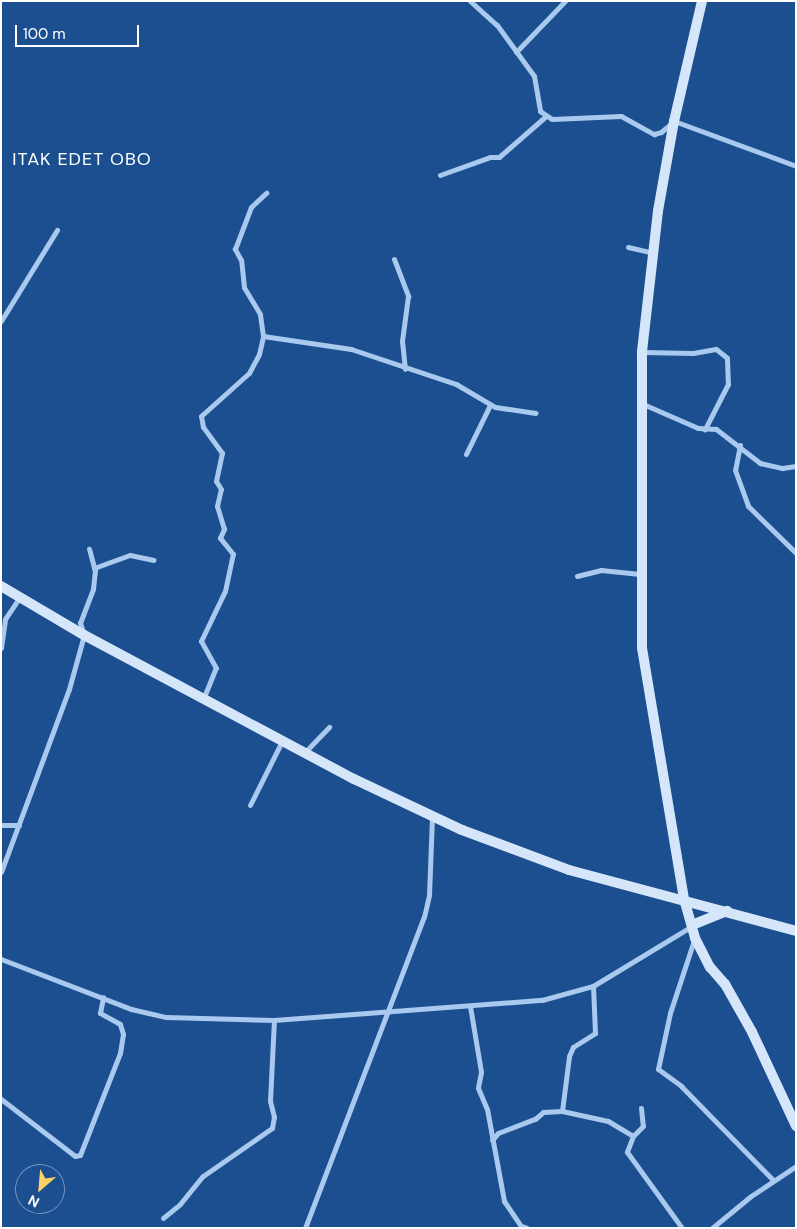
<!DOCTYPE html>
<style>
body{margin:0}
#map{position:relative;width:797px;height:1229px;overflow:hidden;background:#1b4f8f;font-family:"DM Sans",sans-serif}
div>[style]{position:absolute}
.street>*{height:5px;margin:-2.5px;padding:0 2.5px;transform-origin:2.5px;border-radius:2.5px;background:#a9c9ee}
.secondary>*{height:10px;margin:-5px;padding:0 5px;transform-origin:5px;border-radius:5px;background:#d6e6fa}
span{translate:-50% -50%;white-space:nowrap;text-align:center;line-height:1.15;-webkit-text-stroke:4px #1b4f8f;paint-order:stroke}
.quarter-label{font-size:18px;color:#fff;letter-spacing:1px}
.frame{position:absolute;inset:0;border:2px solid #fff;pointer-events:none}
.north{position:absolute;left:15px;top:1164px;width:50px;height:50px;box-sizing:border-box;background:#1b4f8f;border:1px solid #7695bc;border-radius:50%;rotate:207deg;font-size:14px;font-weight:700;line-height:20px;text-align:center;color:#fff}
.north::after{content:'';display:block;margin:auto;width:18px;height:22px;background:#ffd166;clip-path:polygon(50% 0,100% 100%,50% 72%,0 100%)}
.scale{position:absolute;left:15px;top:25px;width:124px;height:22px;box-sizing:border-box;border:2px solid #fff;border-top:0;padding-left:6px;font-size:15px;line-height:18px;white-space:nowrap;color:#fff;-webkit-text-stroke:4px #1b4f8f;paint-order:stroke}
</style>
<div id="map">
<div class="street">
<div style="left:470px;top:1px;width:36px;rotate:42deg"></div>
<div style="left:497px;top:25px;width:63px;rotate:54deg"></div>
<div style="left:534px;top:76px;width:36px;rotate:80deg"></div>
<div style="left:540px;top:111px;width:14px;rotate:34deg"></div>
<div style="left:552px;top:119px;width:69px;rotate:-2.5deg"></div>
<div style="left:621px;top:116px;width:38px;rotate:29deg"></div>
<div style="left:654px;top:134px;width:7px;rotate:-16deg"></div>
<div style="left:661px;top:132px;width:17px;rotate:-40deg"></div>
<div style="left:674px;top:121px;width:130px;rotate:20.2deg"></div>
<div style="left:516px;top:52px;width:71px;rotate:-46.1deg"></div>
<div style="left:440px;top:175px;width:53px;rotate:-19.8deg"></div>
<div style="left:490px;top:157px;width:9px"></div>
<div style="left:499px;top:157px;width:62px;rotate:-41.1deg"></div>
<div style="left:628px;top:247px;width:26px;rotate:13deg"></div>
<div style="left:394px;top:259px;width:40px;rotate:69deg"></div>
<div style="left:408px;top:296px;width:45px;rotate:97.6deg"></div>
<div style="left:402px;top:341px;width:28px;rotate:84deg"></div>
<div style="left:1px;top:321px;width:107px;rotate:-58.4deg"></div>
<div style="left:263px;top:336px;width:89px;rotate:8.4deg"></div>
<div style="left:351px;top:349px;width:111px;rotate:18.4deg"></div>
<div style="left:456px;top:384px;width:45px;rotate:30.5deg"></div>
<div style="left:495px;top:407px;width:41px;rotate:8.3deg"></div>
<div style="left:642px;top:352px;width:51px;rotate:1.1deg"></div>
<div style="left:693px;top:353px;width:23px;rotate:-10deg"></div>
<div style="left:716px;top:349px;width:14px;rotate:39deg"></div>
<div style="left:727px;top:358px;width:26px;rotate:88deg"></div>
<div style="left:728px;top:384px;width:51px;rotate:117.1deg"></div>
<div style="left:643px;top:404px;width:60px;rotate:23.6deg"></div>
<div style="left:698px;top:428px;width:18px;rotate:3deg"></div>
<div style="left:716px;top:429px;width:56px;rotate:37.7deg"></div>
<div style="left:760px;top:463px;width:23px;rotate:13deg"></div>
<div style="left:782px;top:468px;width:14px;rotate:-8deg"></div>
<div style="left:740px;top:445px;width:25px;rotate:101deg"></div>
<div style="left:735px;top:470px;width:38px;rotate:70deg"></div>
<div style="left:748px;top:506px;width:67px;rotate:44.4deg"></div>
<div style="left:466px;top:454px;width:55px;rotate:-63.9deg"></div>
<div style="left:94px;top:568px;width:38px;rotate:-20deg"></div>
<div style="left:130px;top:555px;width:24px;rotate:12deg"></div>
<div style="left:577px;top:576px;width:25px;rotate:-14deg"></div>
<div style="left:601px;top:570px;width:39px;rotate:6deg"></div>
<div style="left:1px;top:648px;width:29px;rotate:-82deg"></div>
<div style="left:5px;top:619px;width:27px;rotate:-56deg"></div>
<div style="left:204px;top:697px;width:31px;rotate:-68deg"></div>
<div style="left:216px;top:668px;width:31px;rotate:-119deg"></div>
<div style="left:201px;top:641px;width:55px;rotate:-64.4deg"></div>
<div style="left:225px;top:591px;width:38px;rotate:-78deg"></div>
<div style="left:233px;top:554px;width:21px;rotate:-129deg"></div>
<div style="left:220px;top:538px;width:10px;rotate:-66deg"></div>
<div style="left:224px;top:529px;width:24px;rotate:-107deg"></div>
<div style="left:217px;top:506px;width:17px;rotate:-77deg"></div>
<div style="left:221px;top:489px;width:9px;rotate:-122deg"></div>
<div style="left:216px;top:481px;width:29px;rotate:-78deg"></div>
<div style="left:222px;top:453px;width:32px;rotate:-126deg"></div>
<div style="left:203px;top:427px;width:11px;rotate:-100deg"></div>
<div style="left:201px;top:416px;width:64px;rotate:-41.9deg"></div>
<div style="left:249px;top:373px;width:21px;rotate:-62deg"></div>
<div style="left:259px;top:354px;width:18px;rotate:-77deg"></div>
<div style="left:263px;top:336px;width:22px;rotate:-98deg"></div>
<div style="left:260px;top:314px;width:31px;rotate:-121deg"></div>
<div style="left:244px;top:287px;width:27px;rotate:-96deg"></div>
<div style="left:241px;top:260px;width:13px;rotate:-119deg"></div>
<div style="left:235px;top:249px;width:45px;rotate:-69.1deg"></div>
<div style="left:251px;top:207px;width:21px;rotate:-43deg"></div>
<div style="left:305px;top:752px;width:35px;rotate:-46deg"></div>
<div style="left:250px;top:805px;width:72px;rotate:-63.4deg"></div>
<div style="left:1px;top:825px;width:18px"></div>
<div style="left:1px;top:872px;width:195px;rotate:-69.6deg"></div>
<div style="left:69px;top:689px;width:56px;rotate:-74.5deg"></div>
<div style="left:84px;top:635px;width:13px;rotate:-108deg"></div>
<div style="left:80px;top:623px;width:36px;rotate:-69deg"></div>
<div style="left:93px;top:589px;width:18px;rotate:-84deg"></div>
<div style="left:95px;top:571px;width:23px;rotate:-105deg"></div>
<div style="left:694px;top:940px;width:77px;rotate:108.2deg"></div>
<div style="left:670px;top:1013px;width:57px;rotate:102.1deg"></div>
<div style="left:658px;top:1069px;width:29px;rotate:36deg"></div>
<div style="left:681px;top:1086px;width:132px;rotate:45.6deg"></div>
<div style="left:1px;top:959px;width:139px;rotate:21deg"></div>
<div style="left:131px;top:1009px;width:36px;rotate:13deg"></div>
<div style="left:166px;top:1017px;width:108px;rotate:1.6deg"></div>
<div style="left:274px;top:1020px;width:269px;rotate:-4.3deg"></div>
<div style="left:542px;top:1000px;width:53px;rotate:-15.4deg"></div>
<div style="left:593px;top:986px;width:116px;rotate:-31.2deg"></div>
<div style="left:470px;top:1006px;width:67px;rotate:80.5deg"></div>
<div style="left:481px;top:1072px;width:16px;rotate:101deg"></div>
<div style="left:478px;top:1088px;width:23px;rotate:67deg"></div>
<div style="left:487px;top:1109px;width:94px;rotate:79.5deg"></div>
<div style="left:504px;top:1201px;width:30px;rotate:56deg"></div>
<div style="left:521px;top:1226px;width:6px;rotate:18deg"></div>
<div style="left:1px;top:1099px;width:93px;rotate:37.6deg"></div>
<div style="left:75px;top:1156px;width:5px;rotate:-11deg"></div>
<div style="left:80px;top:1155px;width:110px;rotate:-68.6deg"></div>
<div style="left:120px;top:1053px;width:19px;rotate:-81deg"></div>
<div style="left:123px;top:1034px;width:10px;rotate:-107deg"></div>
<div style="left:120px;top:1024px;width:23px;rotate:-151deg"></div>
<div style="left:100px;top:1013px;width:16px;rotate:-79deg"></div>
<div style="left:641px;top:1108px;width:18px;rotate:84deg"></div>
<div style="left:643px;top:1126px;width:14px;rotate:135deg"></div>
<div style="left:633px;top:1136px;width:17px;rotate:111deg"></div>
<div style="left:627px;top:1152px;width:94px;rotate:54.1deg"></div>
<div style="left:562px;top:1111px;width:55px;rotate:-82.7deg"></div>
<div style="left:569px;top:1056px;width:10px;rotate:-66deg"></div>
<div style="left:573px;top:1047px;width:26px;rotate:-32deg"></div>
<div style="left:595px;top:1033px;width:47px;rotate:-92.4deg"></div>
<div style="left:492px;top:1140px;width:9px;rotate:-49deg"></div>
<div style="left:498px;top:1133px;width:40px;rotate:-21deg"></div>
<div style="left:535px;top:1119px;width:11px;rotate:-41deg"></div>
<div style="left:543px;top:1112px;width:19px;rotate:-3deg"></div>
<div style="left:562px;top:1111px;width:47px;rotate:12.3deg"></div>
<div style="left:608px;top:1121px;width:29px;rotate:31deg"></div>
<div style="left:163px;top:1218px;width:22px;rotate:-39deg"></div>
<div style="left:180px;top:1204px;width:36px;rotate:-51deg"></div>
<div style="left:203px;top:1176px;width:84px;rotate:-34.8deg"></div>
<div style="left:272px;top:1128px;width:11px;rotate:-80deg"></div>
<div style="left:274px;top:1117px;width:16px;rotate:-104deg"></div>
<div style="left:270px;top:1101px;width:81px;rotate:-87.2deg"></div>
<div style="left:305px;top:1228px;width:333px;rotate:-69.1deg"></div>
<div style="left:424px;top:917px;width:23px;rotate:-77deg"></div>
<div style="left:429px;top:895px;width:79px;rotate:-87.8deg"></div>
<div style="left:712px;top:1228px;width:50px;rotate:-39.4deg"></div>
<div style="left:751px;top:1196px;width:54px;rotate:-33.7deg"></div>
</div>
<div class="secondary">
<div style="left:702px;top:1px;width:123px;rotate:103.1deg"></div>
<div style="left:674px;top:121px;width:91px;rotate:100.1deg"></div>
<div style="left:658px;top:211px;width:142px;rotate:96.5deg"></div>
<div style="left:642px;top:352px;width:296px;rotate:90deg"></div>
<div style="left:642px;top:648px;width:254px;rotate:80.5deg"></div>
<div style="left:684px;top:899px;width:41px;rotate:74.2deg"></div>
<div style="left:695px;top:938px;width:33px;rotate:63deg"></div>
<div style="left:710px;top:967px;width:23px;rotate:49deg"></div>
<div style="left:725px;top:984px;width:55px;rotate:60.6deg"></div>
<div style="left:752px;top:1032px;width:104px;rotate:64.9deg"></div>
<div style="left:1px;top:586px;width:96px;rotate:30.6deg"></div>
<div style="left:84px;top:635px;width:306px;rotate:28.1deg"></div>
<div style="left:354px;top:779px;width:119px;rotate:25.3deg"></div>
<div style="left:462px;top:830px;width:114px;rotate:20.5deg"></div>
<div style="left:569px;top:870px;width:235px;rotate:15deg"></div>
<div style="left:692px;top:925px;width:38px;rotate:-22deg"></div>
</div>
<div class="quarter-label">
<span style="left:82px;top:159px">ITAK EDET OBO</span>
</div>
<div class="frame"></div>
<div class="north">N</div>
<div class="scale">100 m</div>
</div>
